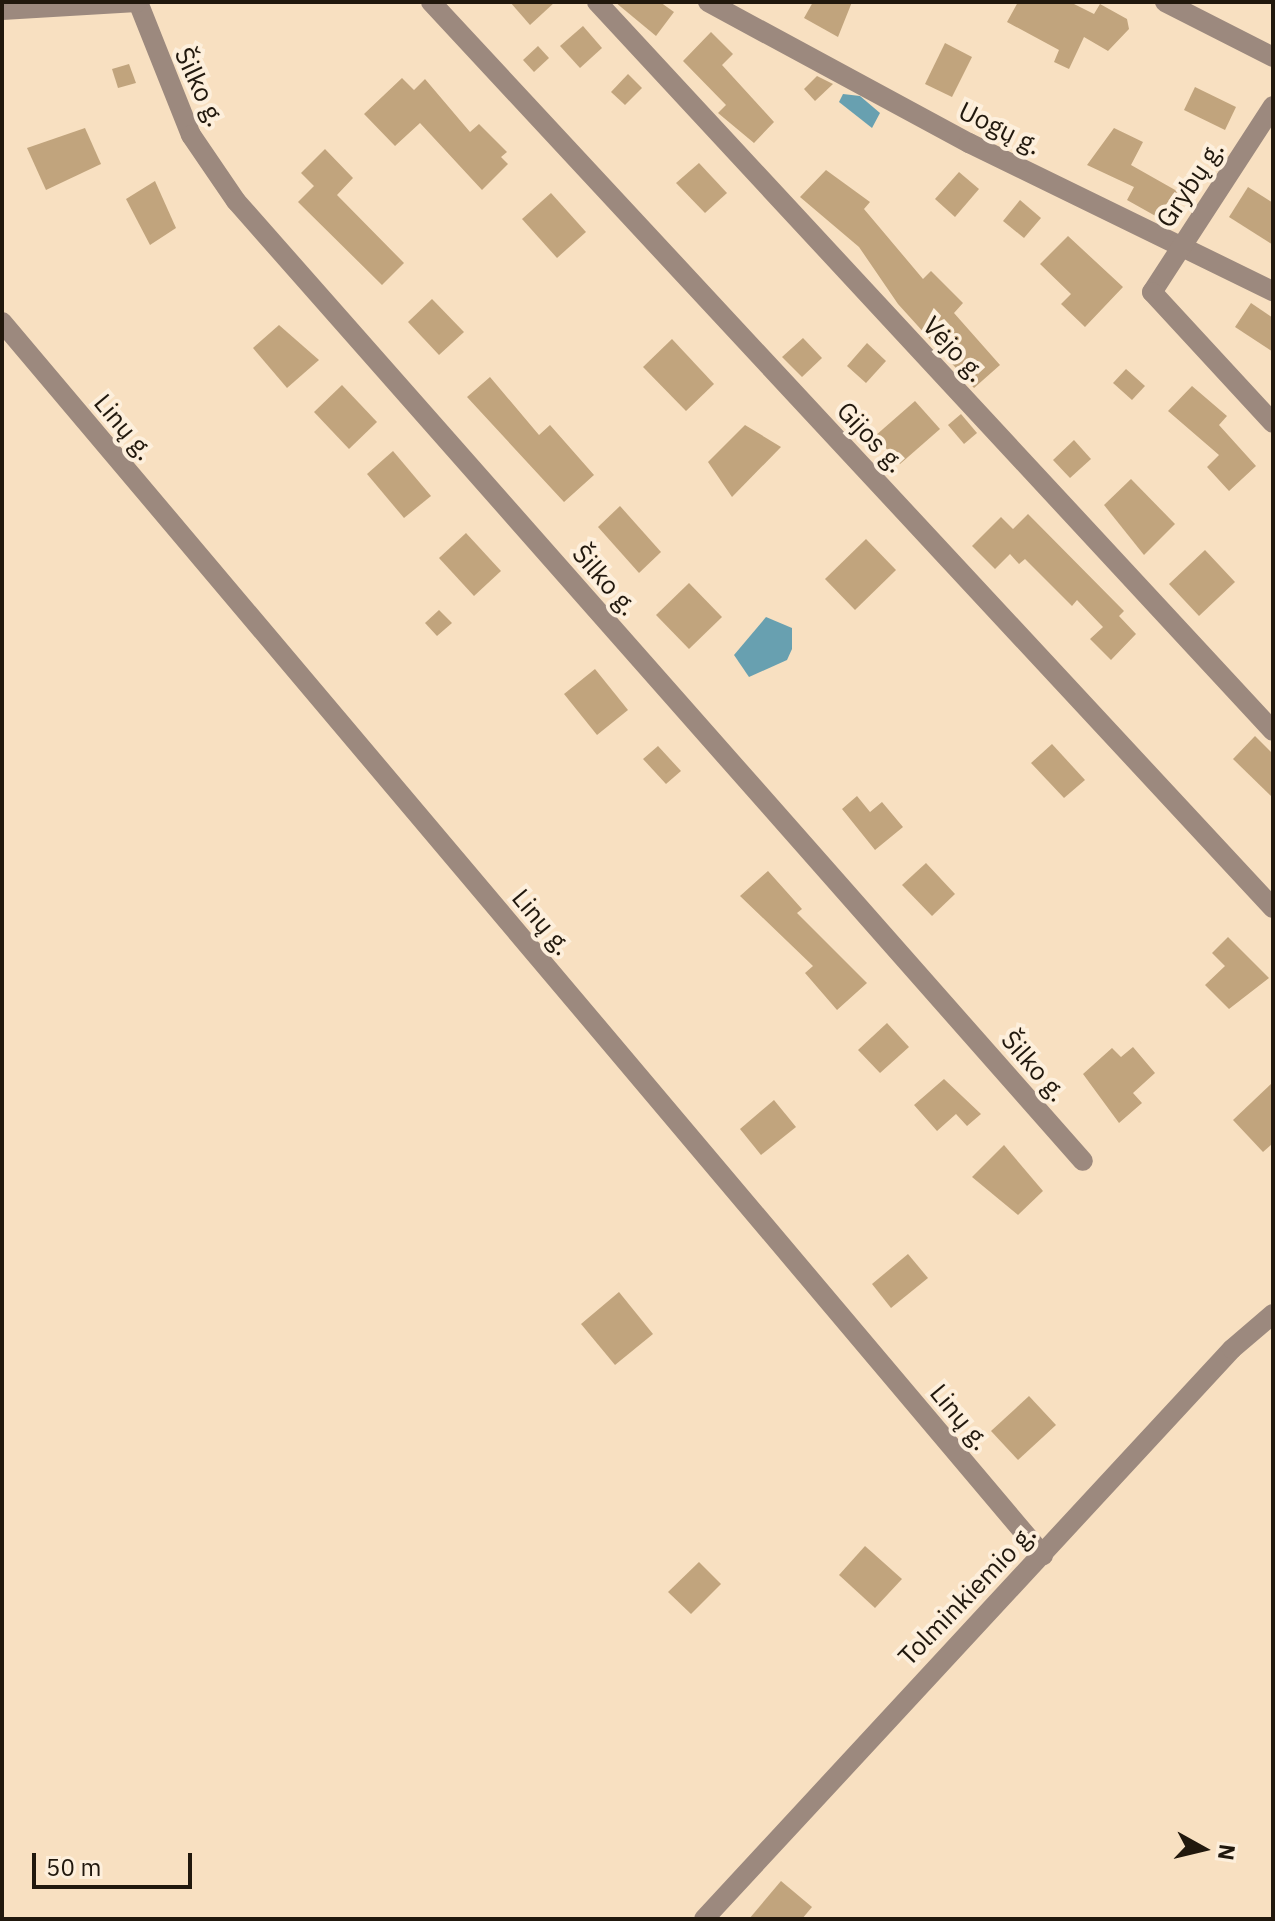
<!DOCTYPE html>
<meta charset="utf-8">
<style>
body{margin:0}
#map{position:relative;width:1275px;height:1921px;overflow:hidden;background:#f8e0c1;font-family:"IBM Plex Sans",sans-serif}
div>[style]{position:absolute}
.water>*{inset:0;background:#68a0b0}
.building>*{inset:0;background:#c1a47d}
.street>*{height:20px;margin:-10px;padding:0 10px;transform-origin:10px;border-radius:10px;background:#9c897e}
span{translate:-50% -50%;white-space:nowrap;text-align:center;line-height:1.15;-webkit-text-stroke:8px #fdefdc;paint-order:stroke}
.street-label{font-size:26px;color:#21180d}
.frame{position:absolute;inset:0;border:4px solid #21180d;pointer-events:none}
.north{position:absolute;left:1163px;top:1809px;width:80px;height:80px;-webkit-text-stroke:6px #fdefdc;paint-order:stroke;rotate:98deg;font-size:22px;font-weight:700;line-height:32px;text-align:center;color:#21180d}
.north::after{content:'';display:block;margin:auto;width:28px;height:36px;background:#21180d;clip-path:polygon(50% 0,100% 100%,50% 72%,0 100%)}
.scale{position:absolute;left:32px;top:1853px;width:160px;height:36px;box-sizing:border-box;border:4px solid #21180d;border-top:0;padding-left:10px;font-size:24px;line-height:28px;white-space:nowrap;color:#21180d;-webkit-text-stroke:6px #fdefdc;paint-order:stroke}
</style>
<div id="map">
<div class="water">
<div style="clip-path:polygon(843px 94px,860px 96px,880px 113px,872px 128px,839px 102px)"></div>
<div style="clip-path:polygon(766px 617px,792px 628px,792px 649px,787px 660px,749px 677px,734px 655px)"></div>
</div>
<div class="building">
<div style="clip-path:polygon(510px 2px,555px 2px,530px 25px)"></div>
<div style="clip-path:polygon(615px 2px,660px 2px,674px 12px,656px 36px)"></div>
<div style="clip-path:polygon(813px 2px,852px 2px,838px 37px,804px 18px)"></div>
<div style="clip-path:polygon(1018px 2px,1070px 2px,1094px 14px,1100px 4px,1127px 19px,1129px 29px,1108px 51px,1084px 37px,1069px 69px,1054px 62px,1059px 50px,1007px 22px)"></div>
<div style="clip-path:polygon(583px 26px,602px 48px,580px 68px,560px 46px)"></div>
<div style="clip-path:polygon(711px 32px,733px 54px,722px 65px,774px 122px,754px 143px,718px 113px,726px 105px,683px 61px)"></div>
<div style="clip-path:polygon(945px 43px,972px 57px,952px 97px,925px 84px)"></div>
<div style="clip-path:polygon(538px 46px,549px 58px,534px 72px,523px 60px)"></div>
<div style="clip-path:polygon(129px 64px,136px 83px,118px 88px,112px 69px)"></div>
<div style="clip-path:polygon(628px 74px,642px 88px,625px 105px,611px 92px)"></div>
<div style="clip-path:polygon(817px 76px,833px 84px,815px 101px,804px 89px)"></div>
<div style="clip-path:polygon(402px 78px,414px 90px,425px 79px,470px 132px,479px 124px,507px 152px,501px 157px,508px 164px,482px 190px,420px 123px,395px 146px,364px 114px)"></div>
<div style="clip-path:polygon(1195px 87px,1236px 107px,1225px 130px,1184px 110px)"></div>
<div style="clip-path:polygon(85px 128px,101px 164px,46px 190px,27px 148px)"></div>
<div style="clip-path:polygon(1114px 128px,1143px 142px,1131px 165px,1184px 195px,1168px 223px,1127px 200px,1134px 187px,1087px 165px)"></div>
<div style="clip-path:polygon(325px 149px,353px 178px,337px 195px,404px 263px,382px 285px,298px 202px,314px 186px,301px 173px)"></div>
<div style="clip-path:polygon(699px 163px,727px 193px,705px 213px,676px 183px)"></div>
<div style="clip-path:polygon(826px 170px,870px 202px,864px 209px,923px 279px,931px 271px,963px 303px,954px 313px,1000px 365px,974px 388px,898px 304px,859px 247px,800px 197px)"></div>
<div style="clip-path:polygon(959px 172px,979px 189px,955px 217px,935px 199px)"></div>
<div style="clip-path:polygon(155px 181px,176px 228px,150px 245px,126px 199px)"></div>
<div style="clip-path:polygon(1248px 187px,1273px 203px,1273px 245px,1229px 217px)"></div>
<div style="clip-path:polygon(551px 193px,586px 232px,557px 258px,522px 219px)"></div>
<div style="clip-path:polygon(1020px 200px,1041px 218px,1024px 238px,1003px 221px)"></div>
<div style="clip-path:polygon(1068px 236px,1123px 287px,1085px 327px,1061px 304px,1071px 294px,1040px 264px)"></div>
<div style="clip-path:polygon(432px 299px,464px 332px,439px 355px,408px 322px)"></div>
<div style="clip-path:polygon(1251px 303px,1273px 318px,1273px 352px,1235px 327px)"></div>
<div style="clip-path:polygon(279px 325px,319px 360px,287px 388px,253px 348px)"></div>
<div style="clip-path:polygon(803px 338px,822px 358px,802px 377px,782px 357px)"></div>
<div style="clip-path:polygon(672px 339px,714px 384px,686px 411px,643px 367px)"></div>
<div style="clip-path:polygon(867px 343px,886px 361px,866px 383px,847px 366px)"></div>
<div style="clip-path:polygon(1126px 369px,1145px 386px,1132px 400px,1113px 383px)"></div>
<div style="clip-path:polygon(490px 377px,539px 435px,550px 425px,594px 475px,564px 502px,467px 397px)"></div>
<div style="clip-path:polygon(342px 385px,377px 422px,349px 449px,314px 412px)"></div>
<div style="clip-path:polygon(1192px 386px,1227px 416px,1219px 425px,1256px 466px,1229px 491px,1207px 467px,1219px 455px,1168px 411px)"></div>
<div style="clip-path:polygon(915px 401px,940px 429px,900px 464px,875px 436px)"></div>
<div style="clip-path:polygon(961px 414px,977px 433px,964px 444px,948px 425px)"></div>
<div style="clip-path:polygon(745px 425px,781px 447px,732px 497px,708px 462px)"></div>
<div style="clip-path:polygon(1074px 440px,1091px 459px,1070px 478px,1053px 460px)"></div>
<div style="clip-path:polygon(393px 451px,431px 496px,404px 518px,367px 474px)"></div>
<div style="clip-path:polygon(1131px 479px,1175px 524px,1144px 555px,1104px 505px)"></div>
<div style="clip-path:polygon(620px 506px,661px 552px,639px 573px,598px 527px)"></div>
<div style="clip-path:polygon(1028px 514px,1124px 611px,1119px 616px,1136px 634px,1111px 660px,1090px 639px,1103px 627px,1077px 600px,1072px 606px,1025px 559px,1019px 564px,1010px 554px,995px 569px,972px 546px,1001px 517px,1013px 529px)"></div>
<div style="clip-path:polygon(466px 533px,501px 571px,474px 596px,439px 558px)"></div>
<div style="clip-path:polygon(866px 539px,896px 570px,855px 610px,825px 579px)"></div>
<div style="clip-path:polygon(1205px 550px,1235px 582px,1199px 616px,1169px 584px)"></div>
<div style="clip-path:polygon(689px 583px,722px 617px,689px 649px,656px 615px)"></div>
<div style="clip-path:polygon(439px 610px,452px 623px,437px 636px,425px 623px)"></div>
<div style="clip-path:polygon(595px 669px,628px 710px,597px 735px,564px 694px)"></div>
<div style="clip-path:polygon(1255px 736px,1273px 754px,1273px 798px,1233px 759px)"></div>
<div style="clip-path:polygon(1052px 744px,1085px 780px,1064px 798px,1031px 763px)"></div>
<div style="clip-path:polygon(658px 746px,681px 771px,666px 784px,643px 759px)"></div>
<div style="clip-path:polygon(857px 796px,870px 812px,882px 802px,903px 827px,875px 850px,842px 809px)"></div>
<div style="clip-path:polygon(926px 863px,955px 894px,932px 916px,902px 885px)"></div>
<div style="clip-path:polygon(768px 871px,802px 909px,797px 913px,867px 983px,837px 1010px,805px 973px,813px 966px,740px 896px)"></div>
<div style="clip-path:polygon(1228px 937px,1269px 978px,1229px 1009px,1205px 985px,1225px 966px,1212px 953px)"></div>
<div style="clip-path:polygon(887px 1023px,909px 1047px,880px 1073px,858px 1050px)"></div>
<div style="clip-path:polygon(1133px 1047px,1155px 1073px,1133px 1093px,1142px 1103px,1119px 1123px,1083px 1074px,1112px 1048px,1121px 1057px)"></div>
<div style="clip-path:polygon(944px 1079px,981px 1114px,967px 1126px,956px 1114px,937px 1131px,914px 1105px)"></div>
<div style="clip-path:polygon(1273px 1082px,1273px 1143px,1263px 1152px,1233px 1120px)"></div>
<div style="clip-path:polygon(774px 1100px,796px 1127px,761px 1155px,740px 1129px)"></div>
<div style="clip-path:polygon(1004px 1145px,1043px 1191px,1018px 1215px,972px 1177px)"></div>
<div style="clip-path:polygon(908px 1254px,928px 1278px,891px 1308px,872px 1284px)"></div>
<div style="clip-path:polygon(619px 1292px,653px 1334px,615px 1365px,581px 1324px)"></div>
<div style="clip-path:polygon(1029px 1396px,1056px 1425px,1018px 1460px,991px 1431px)"></div>
<div style="clip-path:polygon(865px 1546px,902px 1579px,875px 1608px,839px 1575px)"></div>
<div style="clip-path:polygon(699px 1562px,721px 1584px,691px 1614px,668px 1592px)"></div>
<div style="clip-path:polygon(781px 1881px,812px 1907px,802px 1919px,749px 1919px)"></div>
</div>
<div class="street">
<div style="left:138px;top:2px;width:143px;rotate:68.3deg"></div>
<div style="left:191px;top:135px;width:80px;rotate:55.7deg"></div>
<div style="left:236px;top:201px;width:1280px;rotate:48.58deg"></div>
<div style="left:431px;top:2px;width:1237px;rotate:47.1deg"></div>
<div style="left:597px;top:2px;width:994px;rotate:47.16deg"></div>
<div style="left:708px;top:2px;width:297px;rotate:28.4deg"></div>
<div style="left:969px;top:143px;width:338px;rotate:26deg"></div>
<div style="left:1165px;top:2px;width:121px;rotate:27deg"></div>
<div style="left:2px;top:10px;width:135px;rotate:-3.4deg"></div>
<div style="left:1273px;top:106px;width:222px;rotate:123deg"></div>
<div style="left:1152px;top:292px;width:178px;rotate:47.3deg"></div>
<div style="left:2px;top:322px;width:1614px;rotate:49.83deg"></div>
<div style="left:704px;top:1919px;width:777px;rotate:-47.19deg"></div>
<div style="left:1232px;top:1349px;width:54px;rotate:-40.5deg"></div>
</div>
<div class="street-label">
<span style="left:200px;top:87px;rotate:65deg">Šilko g.</span>
<span style="left:1000px;top:128px;rotate:26deg">Uogų g.</span>
<span style="left:1190px;top:184px;rotate:-56deg">Grybų g.</span>
<span style="left:954px;top:349px;rotate:47deg">Vėjo g.</span>
<span style="left:124px;top:427px;rotate:50deg">Linų g.</span>
<span style="left:871px;top:437px;rotate:47deg">Gijos g.</span>
<span style="left:605px;top:580px;rotate:49deg">Šilko g.</span>
<span style="left:542px;top:922px;rotate:50deg">Linų g.</span>
<span style="left:1034px;top:1066px;rotate:49deg">Šilko g.</span>
<span style="left:960px;top:1417px;rotate:50deg">Linų g.</span>
<span style="left:967px;top:1595px;rotate:-46deg">Tolminkiemio g.</span>
</div>
<div class="frame"></div>
<div class="north">N</div>
<div class="scale">50 m</div>
</div>
